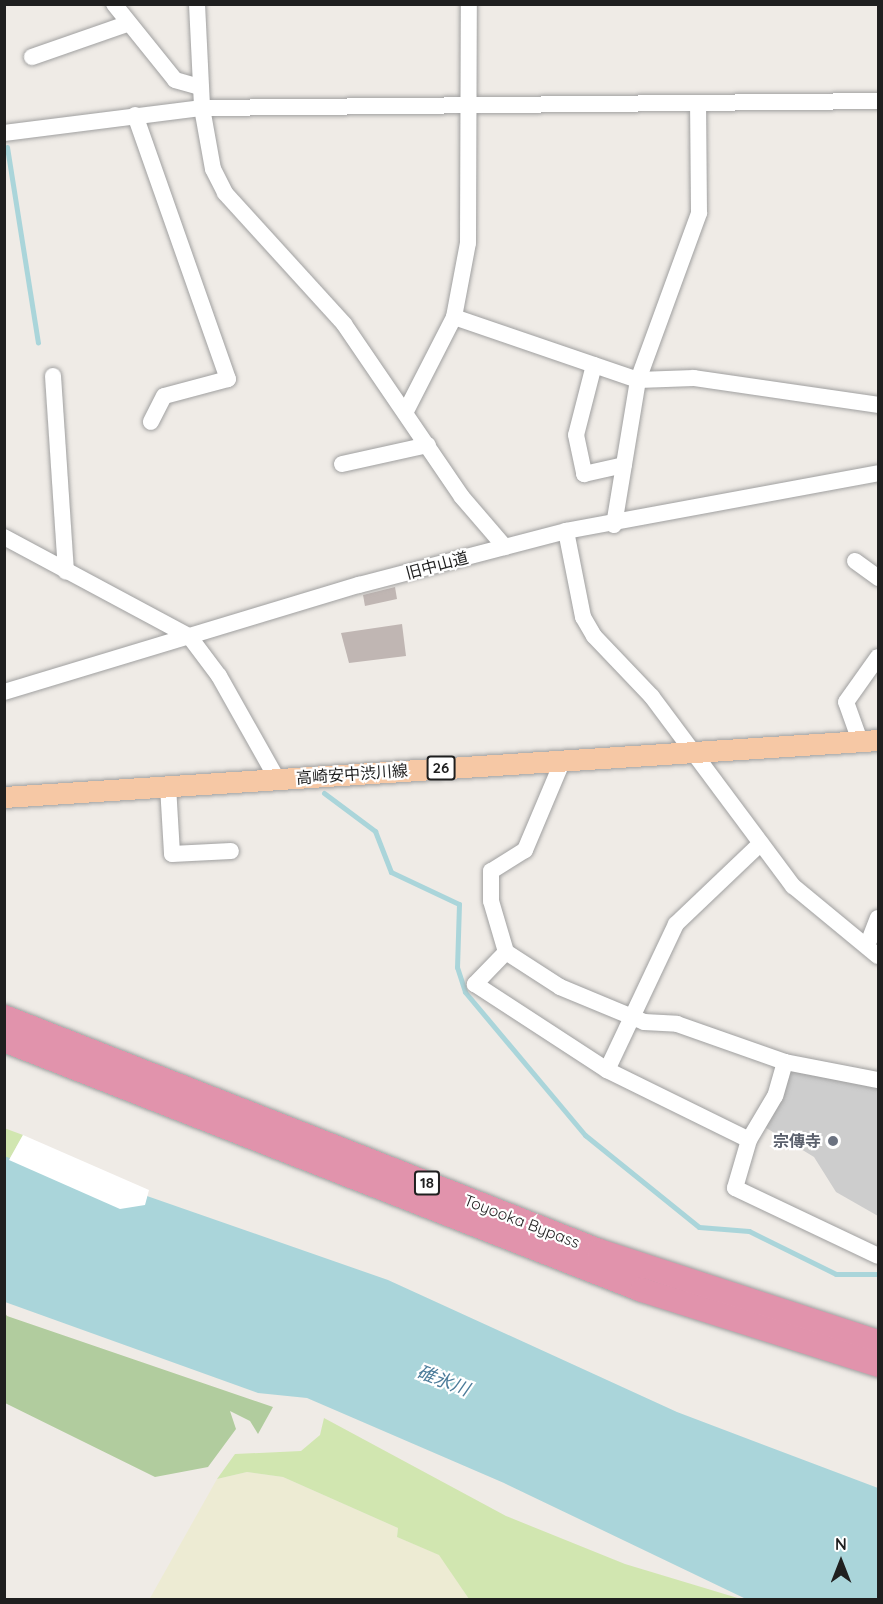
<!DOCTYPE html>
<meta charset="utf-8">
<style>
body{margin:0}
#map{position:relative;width:883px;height:1604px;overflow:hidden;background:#efebe6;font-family:Quicksand,"Noto Sans JP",sans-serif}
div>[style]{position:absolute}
.religious>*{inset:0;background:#cdcdcd}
.farmland>*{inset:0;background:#edebd3}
.grass>*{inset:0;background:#d1e6b0}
.forest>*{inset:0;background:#b1cc9e}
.water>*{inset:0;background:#aad5da}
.pier>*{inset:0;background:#fff}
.stream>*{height:5px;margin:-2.5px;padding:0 2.5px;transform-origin:2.5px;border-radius:2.5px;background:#aad5da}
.building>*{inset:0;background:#c0b6b3}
.roads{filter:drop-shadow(0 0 2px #a0a0a0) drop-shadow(0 0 2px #a0a0a0)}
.minor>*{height:16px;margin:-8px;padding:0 8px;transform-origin:8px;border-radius:8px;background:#fff}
.major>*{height:21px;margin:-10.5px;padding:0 10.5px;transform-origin:10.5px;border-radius:10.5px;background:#f6c8a5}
.highway>*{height:24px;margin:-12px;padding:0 12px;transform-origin:12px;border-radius:12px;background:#e193ac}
.dots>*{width:16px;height:16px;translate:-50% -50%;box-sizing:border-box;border:3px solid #fff;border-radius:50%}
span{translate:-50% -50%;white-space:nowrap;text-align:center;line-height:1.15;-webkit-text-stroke:4.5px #fff;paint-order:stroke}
.shield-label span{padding:2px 4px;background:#fff;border:2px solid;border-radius:4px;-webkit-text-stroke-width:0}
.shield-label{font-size:15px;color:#1f1f1f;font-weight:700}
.street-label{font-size:16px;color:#1f1f1f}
.worship-label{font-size:16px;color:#5b616d;font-weight:700}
.right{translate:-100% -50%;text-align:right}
.water-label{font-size:18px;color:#4c7c9a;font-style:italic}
.frame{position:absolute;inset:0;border:6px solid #1f1f1f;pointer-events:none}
.north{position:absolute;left:811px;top:1532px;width:60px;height:60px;-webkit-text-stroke:4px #fff;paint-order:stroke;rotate:0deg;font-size:16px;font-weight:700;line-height:24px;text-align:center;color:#1f1f1f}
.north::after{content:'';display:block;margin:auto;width:21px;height:27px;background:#1f1f1f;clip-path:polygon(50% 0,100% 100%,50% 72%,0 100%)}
</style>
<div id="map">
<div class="religious">
<div style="clip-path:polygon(791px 1071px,878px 1083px,878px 1216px,836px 1192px,814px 1157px,763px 1126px)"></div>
</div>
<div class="farmland">
<div style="clip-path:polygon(247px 1472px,283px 1477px,398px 1528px,397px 1537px,440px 1555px,469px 1599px,149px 1600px,217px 1479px)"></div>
</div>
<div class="grass">
<div style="clip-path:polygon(4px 1128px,23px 1135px,9px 1160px,5px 1156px)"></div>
<div style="clip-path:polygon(324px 1418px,506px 1516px,625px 1564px,741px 1599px,469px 1599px,439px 1555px,397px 1537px,398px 1528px,283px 1477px,247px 1472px,217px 1479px,235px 1454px,301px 1451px,320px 1435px)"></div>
</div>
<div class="forest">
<div style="clip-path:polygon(5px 1313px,7px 1316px,273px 1407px,258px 1434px,250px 1421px,230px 1411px,236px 1429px,208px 1467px,155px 1477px,5px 1403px)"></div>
</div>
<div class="water">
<div style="clip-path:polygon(4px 1156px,144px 1205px,147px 1196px,388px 1280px,677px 1412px,878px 1488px,878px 1599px,746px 1599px,504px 1483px,307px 1398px,258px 1393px,5px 1302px)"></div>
</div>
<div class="pier">
<div style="clip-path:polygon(23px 1135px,149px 1190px,145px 1205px,120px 1209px,9px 1160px)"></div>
</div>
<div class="stream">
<div style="left:7px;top:147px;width:198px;rotate:81deg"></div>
<div style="left:324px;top:793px;width:64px;rotate:36.7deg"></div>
<div style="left:375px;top:831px;width:44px;rotate:68.7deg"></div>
<div style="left:391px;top:872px;width:75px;rotate:25.2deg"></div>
<div style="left:459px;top:904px;width:63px;rotate:91.8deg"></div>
<div style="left:457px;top:967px;width:26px;rotate:72deg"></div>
<div style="left:465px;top:992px;width:187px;rotate:50deg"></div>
<div style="left:585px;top:1135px;width:146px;rotate:38.9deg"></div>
<div style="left:699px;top:1227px;width:50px;rotate:4.6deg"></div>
<div style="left:749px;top:1231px;width:97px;rotate:26.3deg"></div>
<div style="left:836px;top:1274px;width:42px"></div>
</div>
<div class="building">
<div style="clip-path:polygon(395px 587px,397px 599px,365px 606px,363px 595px)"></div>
<div style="clip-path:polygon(402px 624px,406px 656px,349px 663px,341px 633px)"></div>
</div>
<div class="roads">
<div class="minor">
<div style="left:114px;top:4px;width:97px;rotate:51.2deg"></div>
<div style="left:175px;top:80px;width:26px;rotate:16deg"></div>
<div style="left:197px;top:4px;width:104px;rotate:87.2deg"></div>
<div style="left:202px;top:108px;width:62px;rotate:79.8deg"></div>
<div style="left:213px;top:169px;width:27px;rotate:63deg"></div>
<div style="left:225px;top:193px;width:177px;rotate:47.7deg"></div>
<div style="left:344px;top:324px;width:209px;rotate:55.7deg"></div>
<div style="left:462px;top:497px;width:66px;rotate:49.3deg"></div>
<div style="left:32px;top:57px;width:101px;rotate:-19.2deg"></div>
<div style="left:135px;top:115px;width:280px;rotate:70.6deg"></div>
<div style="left:228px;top:379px;width:66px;rotate:165.1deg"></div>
<div style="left:164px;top:396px;width:29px;rotate:117deg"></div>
<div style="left:4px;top:133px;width:200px;rotate:-7.2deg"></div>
<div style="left:202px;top:108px;width:676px;rotate:-0.59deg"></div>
<div style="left:454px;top:317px;width:194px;rotate:18.9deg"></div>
<div style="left:638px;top:380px;width:56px;rotate:-2deg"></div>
<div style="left:694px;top:378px;width:186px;rotate:8.3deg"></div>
<div style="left:594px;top:365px;width:72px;rotate:104.4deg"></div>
<div style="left:576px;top:435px;width:40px;rotate:78deg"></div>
<div style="left:584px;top:474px;width:41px;rotate:-12.7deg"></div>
<div style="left:53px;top:376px;width:196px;rotate:86.2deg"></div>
<div style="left:406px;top:411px;width:106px;rotate:-62.9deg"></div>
<div style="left:454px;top:317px;width:75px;rotate:-79.3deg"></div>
<div style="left:468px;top:243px;width:239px;rotate:-89.8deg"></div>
<div style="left:342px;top:464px;width:88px;rotate:-12.5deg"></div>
<div style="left:614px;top:525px;width:147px;rotate:-80.6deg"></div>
<div style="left:638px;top:380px;width:178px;rotate:-69.9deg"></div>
<div style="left:699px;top:213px;width:109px;rotate:-90.5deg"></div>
<div style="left:566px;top:531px;width:88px;rotate:78.8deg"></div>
<div style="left:583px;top:617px;width:22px;rotate:60deg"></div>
<div style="left:594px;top:636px;width:84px;rotate:46.4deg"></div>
<div style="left:652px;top:697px;width:236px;rotate:53.3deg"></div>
<div style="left:793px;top:886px;width:110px;rotate:39.5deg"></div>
<div style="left:4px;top:537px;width:210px;rotate:28.2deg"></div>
<div style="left:189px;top:636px;width:50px;rotate:53.1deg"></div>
<div style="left:219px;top:676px;width:118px;rotate:60.6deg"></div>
<div style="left:855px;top:561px;width:29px;rotate:36deg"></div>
<div style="left:4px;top:692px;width:371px;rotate:-16.8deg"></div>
<div style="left:359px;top:585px;width:214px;rotate:-14.6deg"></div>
<div style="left:566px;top:531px;width:317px;rotate:-10.5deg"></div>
<div style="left:860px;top:741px;width:41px;rotate:-109.7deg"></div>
<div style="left:846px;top:702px;width:55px;rotate:-54.6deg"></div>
<div style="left:563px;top:760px;width:98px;rotate:112.9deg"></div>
<div style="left:525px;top:850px;width:40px;rotate:148deg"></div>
<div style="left:491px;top:871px;width:30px;rotate:90deg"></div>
<div style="left:491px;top:901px;width:53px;rotate:73.6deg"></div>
<div style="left:506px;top:952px;width:64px;rotate:32.9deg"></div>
<div style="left:560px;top:987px;width:91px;rotate:22.6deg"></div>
<div style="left:644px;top:1022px;width:33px;rotate:3deg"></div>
<div style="left:677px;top:1024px;width:114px;rotate:19.4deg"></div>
<div style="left:785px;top:1062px;width:95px;rotate:11deg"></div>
<div style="left:168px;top:786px;width:68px;rotate:86.6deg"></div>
<div style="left:172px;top:854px;width:59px;rotate:-2.9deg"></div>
<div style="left:867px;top:946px;width:30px;rotate:-69deg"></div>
<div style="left:506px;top:952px;width:45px;rotate:134.1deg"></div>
<div style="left:475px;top:984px;width:158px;rotate:33.1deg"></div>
<div style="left:607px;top:1070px;width:158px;rotate:26.2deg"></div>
<div style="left:785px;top:1062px;width:35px;rotate:106deg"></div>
<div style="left:775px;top:1096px;width:51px;rotate:120.6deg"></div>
<div style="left:749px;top:1140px;width:50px;rotate:106.3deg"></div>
<div style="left:735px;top:1188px;width:158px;rotate:25.4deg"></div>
<div style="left:607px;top:1070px;width:161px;rotate:-64.7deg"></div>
<div style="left:676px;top:924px;width:117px;rotate:-43.6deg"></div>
</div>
<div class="major">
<div style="left:4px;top:797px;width:876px;rotate:-3.73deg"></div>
</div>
<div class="highway">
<div style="left:4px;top:1017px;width:639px;rotate:21.47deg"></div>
<div style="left:599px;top:1251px;width:293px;rotate:18.1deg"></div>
<div style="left:4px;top:1040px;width:685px;rotate:21.4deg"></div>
<div style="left:642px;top:1290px;width:248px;rotate:17.6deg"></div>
</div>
</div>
<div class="dots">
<div style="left:833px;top:1141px;background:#6b7280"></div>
</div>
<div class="shield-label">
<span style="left:441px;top:768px">26</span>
<span style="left:427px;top:1183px">18</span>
</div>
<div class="street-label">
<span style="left:437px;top:565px;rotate:-15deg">旧中山道</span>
<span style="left:352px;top:774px;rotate:-4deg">高崎安中渋川線</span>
<span style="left:522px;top:1221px;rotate:21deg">Toyooka Bypass</span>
</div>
<div class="worship-label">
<span class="right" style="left:821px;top:1141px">宗傳寺</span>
</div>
<div class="water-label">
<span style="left:443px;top:1381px;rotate:21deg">碓氷川</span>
</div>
<div class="frame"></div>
<div class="north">N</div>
</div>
